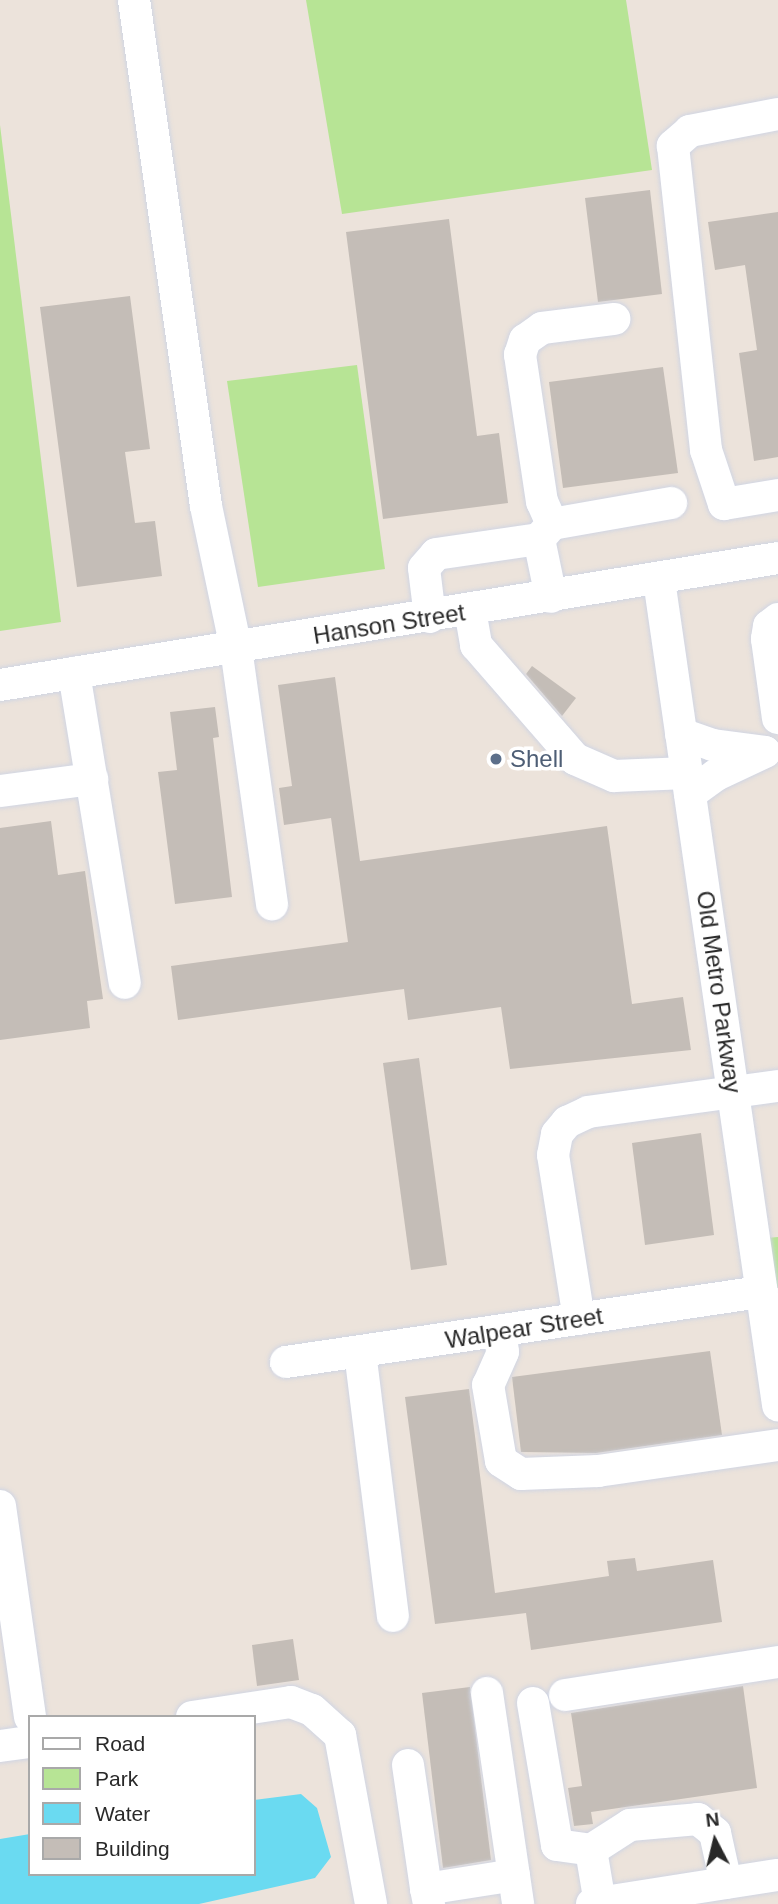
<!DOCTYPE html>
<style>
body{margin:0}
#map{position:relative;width:778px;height:1904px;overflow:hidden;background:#ece3db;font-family:Arial,sans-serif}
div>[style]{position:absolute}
.green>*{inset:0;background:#b7e495}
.water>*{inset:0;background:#6adaf1}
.building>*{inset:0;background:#c4bdb7}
.roads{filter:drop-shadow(0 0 2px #d0d5e3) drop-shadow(0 0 2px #d0d5e3)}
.minor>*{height:32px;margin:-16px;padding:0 16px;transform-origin:16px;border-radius:16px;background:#fff}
.dots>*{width:19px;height:19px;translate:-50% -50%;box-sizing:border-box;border:4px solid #fff;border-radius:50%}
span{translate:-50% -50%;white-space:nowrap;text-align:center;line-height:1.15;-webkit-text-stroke:7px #fff;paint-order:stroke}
.street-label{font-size:24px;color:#292929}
.service-label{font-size:24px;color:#4e5e75}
.left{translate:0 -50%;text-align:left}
.legend{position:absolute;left:28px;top:1715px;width:228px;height:161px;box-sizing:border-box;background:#fff;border:2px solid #a9a9a9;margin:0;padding:9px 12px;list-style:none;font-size:21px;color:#292929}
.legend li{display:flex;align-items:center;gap:14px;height:35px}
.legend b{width:35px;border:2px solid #a9a9a9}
.north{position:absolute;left:680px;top:1806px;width:70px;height:70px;-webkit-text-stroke:5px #fff;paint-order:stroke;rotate:353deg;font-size:19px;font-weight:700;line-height:28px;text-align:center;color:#292929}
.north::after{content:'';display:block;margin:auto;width:24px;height:32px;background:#292929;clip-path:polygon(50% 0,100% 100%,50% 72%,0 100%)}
</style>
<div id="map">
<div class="green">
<div style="clip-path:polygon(306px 0,626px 0,652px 170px,342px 214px)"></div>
<div style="clip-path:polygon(0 125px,61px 622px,0 631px)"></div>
<div style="clip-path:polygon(357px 365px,385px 569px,258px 587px,227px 381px)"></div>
<div style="clip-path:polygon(778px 1237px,778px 1323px,766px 1238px)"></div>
</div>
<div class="water">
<div style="clip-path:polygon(301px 1794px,317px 1808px,331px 1857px,315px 1878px,199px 1904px,0 1904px,0 1839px,30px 1834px,30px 1874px,254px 1874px,254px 1800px)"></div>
</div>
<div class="building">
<div style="clip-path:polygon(650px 190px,662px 294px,598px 302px,585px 198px)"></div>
<div style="clip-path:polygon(778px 212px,778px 457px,754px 461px,739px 353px,757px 350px,745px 265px,715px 270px,708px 222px)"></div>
<div style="clip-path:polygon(449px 219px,477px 436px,499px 433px,508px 503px,383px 519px,346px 232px)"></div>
<div style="clip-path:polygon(130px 296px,150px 449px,125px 452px,135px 523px,155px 521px,162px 576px,77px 587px,40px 307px)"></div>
<div style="clip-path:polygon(663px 367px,678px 473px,563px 488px,549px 382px)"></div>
<div style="clip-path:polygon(532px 666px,576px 698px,562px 716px,526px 674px)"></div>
<div style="clip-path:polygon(335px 677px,360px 861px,607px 826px,632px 1004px,683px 997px,691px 1050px,510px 1069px,501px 1007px,408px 1020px,404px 989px,178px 1020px,171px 966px,348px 942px,331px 818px,284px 825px,279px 788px,292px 786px,278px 685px)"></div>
<div style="clip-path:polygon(215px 707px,219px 737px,213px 738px,232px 897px,175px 904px,158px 772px,177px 770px,170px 712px)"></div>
<div style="clip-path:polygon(51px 821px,58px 875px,85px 871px,103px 999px,87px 1001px,90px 1028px,0 1040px,0 828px)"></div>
<div style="clip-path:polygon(419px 1058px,447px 1265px,411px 1270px,383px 1063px)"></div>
<div style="clip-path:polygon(701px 1133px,714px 1235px,645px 1245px,632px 1143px)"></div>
<div style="clip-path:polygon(710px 1351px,722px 1435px,596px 1453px,521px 1452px,512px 1377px)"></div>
<div style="clip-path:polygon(469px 1389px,495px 1593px,609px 1576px,607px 1561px,635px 1558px,637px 1571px,713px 1560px,722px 1622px,531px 1650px,526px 1613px,435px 1624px,405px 1397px)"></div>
<div style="clip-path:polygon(293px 1639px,299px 1680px,257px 1686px,252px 1645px)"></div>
<div style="clip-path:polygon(743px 1686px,757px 1788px,591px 1812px,593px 1824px,574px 1826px,568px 1788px,582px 1786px,571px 1713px)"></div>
<div style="clip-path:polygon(470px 1687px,491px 1860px,443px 1868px,422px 1693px)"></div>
</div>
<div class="roads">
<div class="minor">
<div style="left:134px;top:0;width:511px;rotate:81.9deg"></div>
<div style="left:206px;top:506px;width:145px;rotate:78.1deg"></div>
<div style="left:236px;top:648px;width:259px;rotate:82deg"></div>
<div style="left:778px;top:114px;width:90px;rotate:169.1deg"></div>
<div style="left:690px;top:131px;width:23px;rotate:139deg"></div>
<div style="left:673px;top:146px;width:306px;rotate:83.8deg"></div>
<div style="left:706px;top:450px;width:57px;rotate:71.6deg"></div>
<div style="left:724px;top:504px;width:55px;rotate:-9.5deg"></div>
<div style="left:552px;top:524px;width:24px;rotate:-114deg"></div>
<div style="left:542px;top:502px;width:149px;rotate:-98.5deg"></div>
<div style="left:520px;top:355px;width:16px;rotate:-72deg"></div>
<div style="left:525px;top:340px;width:21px;rotate:-35deg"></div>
<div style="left:542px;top:328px;width:73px;rotate:-7.1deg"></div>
<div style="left:539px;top:539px;width:59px;rotate:78.3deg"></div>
<div style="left:659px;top:580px;width:834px;rotate:81.79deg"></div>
<div style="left:470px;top:610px;width:36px;rotate:80deg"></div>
<div style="left:476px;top:645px;width:151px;rotate:49deg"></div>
<div style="left:575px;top:759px;width:43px;rotate:23.6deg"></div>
<div style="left:614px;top:776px;width:73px;rotate:-2.4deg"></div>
<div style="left:430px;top:617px;width:49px;rotate:-97deg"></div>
<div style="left:424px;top:568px;width:18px;rotate:-49deg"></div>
<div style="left:436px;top:554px;width:104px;rotate:-8.3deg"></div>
<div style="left:539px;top:539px;width:20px;rotate:-49deg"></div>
<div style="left:552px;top:524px;width:121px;rotate:-10deg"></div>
<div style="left:778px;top:619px;width:11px;rotate:142deg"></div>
<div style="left:769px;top:626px;width:13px;rotate:99deg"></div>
<div style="left:767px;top:639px;width:80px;rotate:82.1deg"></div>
<div style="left:74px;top:673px;width:314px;rotate:80.7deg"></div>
<div style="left:0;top:685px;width:788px;rotate:-9.27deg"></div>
<div style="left:681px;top:734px;width:34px;rotate:19deg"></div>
<div style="left:713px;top:745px;width:52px;rotate:7.7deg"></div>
<div style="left:765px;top:752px;width:54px;rotate:154.9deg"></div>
<div style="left:716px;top:775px;width:32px;rotate:144deg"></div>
<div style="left:0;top:791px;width:93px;rotate:-7.4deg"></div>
<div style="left:579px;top:1319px;width:166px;rotate:-99deg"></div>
<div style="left:553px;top:1155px;width:21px;rotate:-79deg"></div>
<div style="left:557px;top:1134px;width:16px;rotate:-50deg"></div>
<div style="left:567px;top:1122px;width:23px;rotate:-25deg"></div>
<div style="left:588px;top:1112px;width:192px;rotate:-7.8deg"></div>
<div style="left:501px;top:1331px;width:21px;rotate:85deg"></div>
<div style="left:503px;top:1352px;width:36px;rotate:114deg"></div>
<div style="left:488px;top:1385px;width:77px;rotate:80.3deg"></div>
<div style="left:501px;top:1461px;width:24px;rotate:33deg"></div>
<div style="left:521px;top:1474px;width:77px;rotate:-2.2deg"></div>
<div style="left:598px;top:1471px;width:182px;rotate:-8.2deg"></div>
<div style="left:360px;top:1352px;width:266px;rotate:82.9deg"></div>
<div style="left:286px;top:1362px;width:481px;rotate:-8.4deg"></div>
<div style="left:0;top:1506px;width:213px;rotate:81.9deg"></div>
<div style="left:487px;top:1693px;width:213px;rotate:81.6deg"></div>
<div style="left:565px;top:1695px;width:216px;rotate:-8.8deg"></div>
<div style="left:533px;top:1703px;width:144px;rotate:80.4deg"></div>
<div style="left:557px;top:1845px;width:34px;rotate:8deg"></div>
<div style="left:591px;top:1850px;width:54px;rotate:80.4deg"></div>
<div style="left:192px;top:1717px;width:100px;rotate:-8.6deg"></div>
<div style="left:291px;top:1702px;width:22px;rotate:21deg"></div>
<div style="left:312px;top:1710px;width:38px;rotate:42deg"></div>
<div style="left:340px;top:1735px;width:172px;rotate:79.6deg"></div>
<div style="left:0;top:1746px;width:30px;rotate:-8deg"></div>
<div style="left:408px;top:1765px;width:125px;rotate:81.7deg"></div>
<div style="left:591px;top:1850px;width:46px;rotate:-32.7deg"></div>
<div style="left:630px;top:1825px;width:68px;rotate:-5deg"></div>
<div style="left:698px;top:1819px;width:22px;rotate:39deg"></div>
<div style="left:715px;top:1833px;width:51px;rotate:77.6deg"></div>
<div style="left:429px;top:1904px;width:15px;rotate:-101deg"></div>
<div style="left:426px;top:1889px;width:89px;rotate:-9deg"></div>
<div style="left:592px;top:1904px;width:188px;rotate:-8.9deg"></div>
</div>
</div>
<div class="dots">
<div style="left:496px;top:759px;background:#5c6f8a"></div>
</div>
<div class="street-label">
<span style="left:389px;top:624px;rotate:-9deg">Hanson Street</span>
<span style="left:719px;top:992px;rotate:82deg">Old Metro Parkway</span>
<span style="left:524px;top:1328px;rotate:-9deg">Walpear Street</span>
</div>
<div class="service-label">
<span class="left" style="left:510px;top:759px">Shell</span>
</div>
<ul class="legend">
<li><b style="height:9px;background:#fff"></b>Road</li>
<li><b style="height:19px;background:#b7e495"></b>Park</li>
<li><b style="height:19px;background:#6adaf1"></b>Water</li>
<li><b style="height:19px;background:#c4bdb7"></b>Building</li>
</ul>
<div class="north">N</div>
</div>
